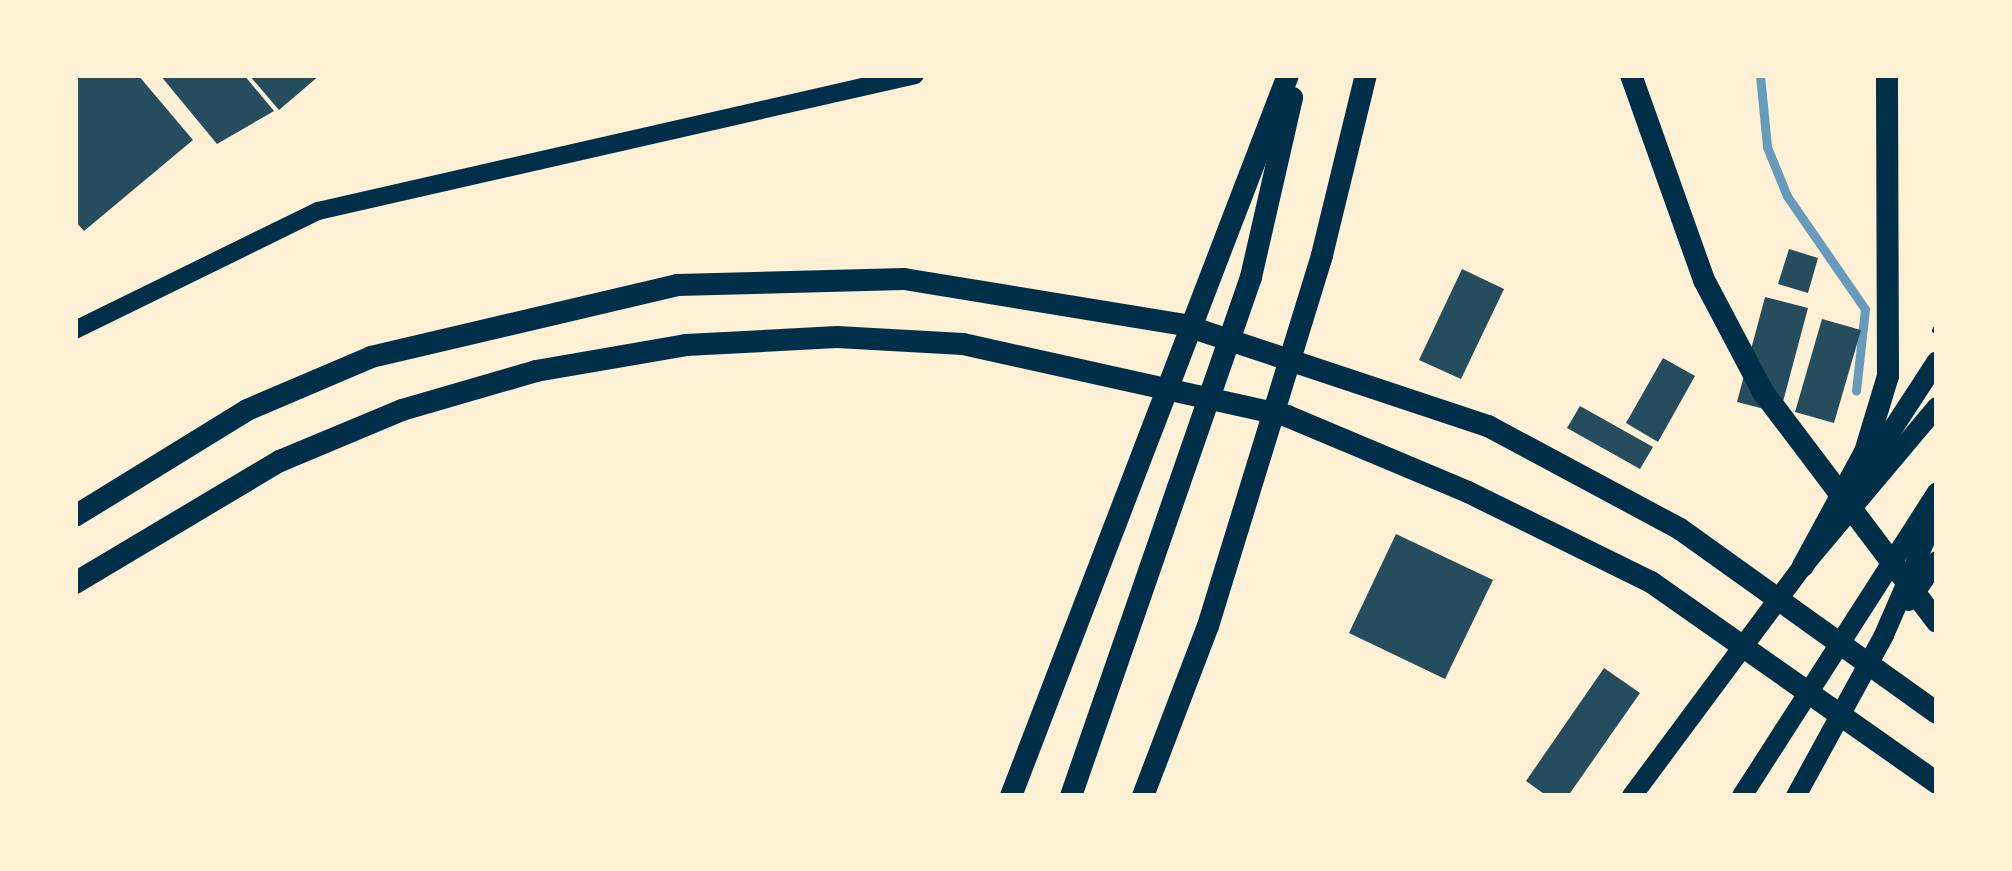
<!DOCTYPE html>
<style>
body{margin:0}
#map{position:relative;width:2012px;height:871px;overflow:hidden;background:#fdf0d5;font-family:Merriweather,serif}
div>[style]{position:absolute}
.stream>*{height:9px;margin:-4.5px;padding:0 4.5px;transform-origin:4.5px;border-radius:4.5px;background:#669bbc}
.building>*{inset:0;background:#264d5e}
.path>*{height:5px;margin:-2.5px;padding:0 2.5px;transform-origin:2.5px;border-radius:2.5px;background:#003049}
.secondary>*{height:18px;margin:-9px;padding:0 9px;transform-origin:9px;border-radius:9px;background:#003049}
.primary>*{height:20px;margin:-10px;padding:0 10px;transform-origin:10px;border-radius:10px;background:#003049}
.motorway>*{height:22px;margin:-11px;padding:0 11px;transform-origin:11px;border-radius:11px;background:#003049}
span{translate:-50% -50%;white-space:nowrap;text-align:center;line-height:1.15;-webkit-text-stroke:10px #fdf0d5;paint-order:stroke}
.frame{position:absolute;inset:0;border:78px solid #fdf0d5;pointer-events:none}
</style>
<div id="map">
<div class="stream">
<div style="left:1760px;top:75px;width:72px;rotate:84.4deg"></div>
<div style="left:1767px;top:147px;width:53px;rotate:67.8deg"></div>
<div style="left:1787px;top:196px;width:137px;rotate:55.4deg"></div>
<div style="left:1865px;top:309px;width:82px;rotate:96.3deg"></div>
</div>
<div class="building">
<div style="clip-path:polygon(75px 75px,138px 75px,193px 140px,84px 231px,75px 221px)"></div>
<div style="clip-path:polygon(160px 75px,244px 75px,274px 111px,217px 144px)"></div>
<div style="clip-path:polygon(249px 75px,320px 75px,279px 110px)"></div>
<div style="clip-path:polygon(1789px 249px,1818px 258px,1808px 293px,1778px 284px)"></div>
<div style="clip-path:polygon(1462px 269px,1504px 289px,1461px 379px,1419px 360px)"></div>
<div style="clip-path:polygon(1765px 297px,1808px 308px,1780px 413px,1737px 402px)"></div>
<div style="clip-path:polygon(1822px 319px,1861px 330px,1834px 423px,1795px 412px)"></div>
<div style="clip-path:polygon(1663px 358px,1695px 376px,1658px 442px,1626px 423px)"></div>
<div style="clip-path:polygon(1580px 406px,1653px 447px,1640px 469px,1567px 428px)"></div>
<div style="clip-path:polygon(1396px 534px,1493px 580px,1445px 679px,1349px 633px)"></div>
<div style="clip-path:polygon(1604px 668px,1640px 693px,1568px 796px,1547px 796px,1526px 781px)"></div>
</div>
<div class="path">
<div style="left:1934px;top:330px;width:6px;rotate:-59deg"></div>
</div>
<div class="secondary">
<div style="left:75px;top:330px;width:271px;rotate:-26.1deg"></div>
<div style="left:318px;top:211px;width:612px;rotate:-12.83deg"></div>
</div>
<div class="primary">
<div style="left:1862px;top:476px;width:137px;rotate:-56.9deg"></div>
<div style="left:1909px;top:601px;width:49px;rotate:-55deg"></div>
<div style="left:1632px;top:796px;width:287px;rotate:-53.4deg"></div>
<div style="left:1803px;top:566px;width:208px;rotate:-49.9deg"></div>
<div style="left:1742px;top:796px;width:361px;rotate:-57.3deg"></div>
<div style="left:1796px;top:796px;width:183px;rotate:-61.3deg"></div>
<div style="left:1884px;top:635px;width:133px;rotate:-66.5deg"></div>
</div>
<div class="motorway">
<div style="left:1631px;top:75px;width:218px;rotate:70.4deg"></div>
<div style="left:1704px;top:280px;width:127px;rotate:62.2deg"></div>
<div style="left:1763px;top:392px;width:288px;rotate:52.9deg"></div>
<div style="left:75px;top:516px;width:202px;rotate:-31.6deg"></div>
<div style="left:247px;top:410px;width:135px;rotate:-23.1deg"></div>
<div style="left:371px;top:357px;width:314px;rotate:-13.2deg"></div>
<div style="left:677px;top:285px;width:227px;rotate:-1.5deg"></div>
<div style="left:904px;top:279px;width:284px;rotate:9.3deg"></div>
<div style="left:1184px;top:325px;width:320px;rotate:18.4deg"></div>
<div style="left:1488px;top:426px;width:218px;rotate:28.2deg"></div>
<div style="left:1680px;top:529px;width:316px;rotate:35.6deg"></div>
<div style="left:1803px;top:566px;width:130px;rotate:-61.5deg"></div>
<div style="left:1865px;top:452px;width:79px;rotate:-73.2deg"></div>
<div style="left:1888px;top:376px;width:301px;rotate:-90.2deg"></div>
<div style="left:75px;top:583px;width:239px;rotate:-30.8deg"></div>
<div style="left:280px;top:461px;width:132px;rotate:-22.7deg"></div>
<div style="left:402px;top:410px;width:140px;rotate:-16.2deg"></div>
<div style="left:536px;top:371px;width:152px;rotate:-9.8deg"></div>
<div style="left:686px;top:345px;width:151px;rotate:-3deg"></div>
<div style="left:837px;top:337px;width:126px;rotate:3.2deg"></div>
<div style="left:963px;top:344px;width:332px;rotate:12.5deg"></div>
<div style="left:1287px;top:416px;width:196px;rotate:22.8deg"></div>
<div style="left:1468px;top:492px;width:204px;rotate:26.2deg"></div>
<div style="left:1651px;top:582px;width:350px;rotate:35.1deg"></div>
<div style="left:1011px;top:796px;width:772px;rotate:-68.98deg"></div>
<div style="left:1071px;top:796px;width:549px;rotate:-70.87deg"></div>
<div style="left:1251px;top:277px;width:184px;rotate:-77.1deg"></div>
<div style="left:1143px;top:796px;width:182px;rotate:-69.1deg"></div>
<div style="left:1208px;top:626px;width:388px;rotate:-72.9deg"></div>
<div style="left:1322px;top:255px;width:185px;rotate:-76.3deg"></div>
</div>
<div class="frame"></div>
</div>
